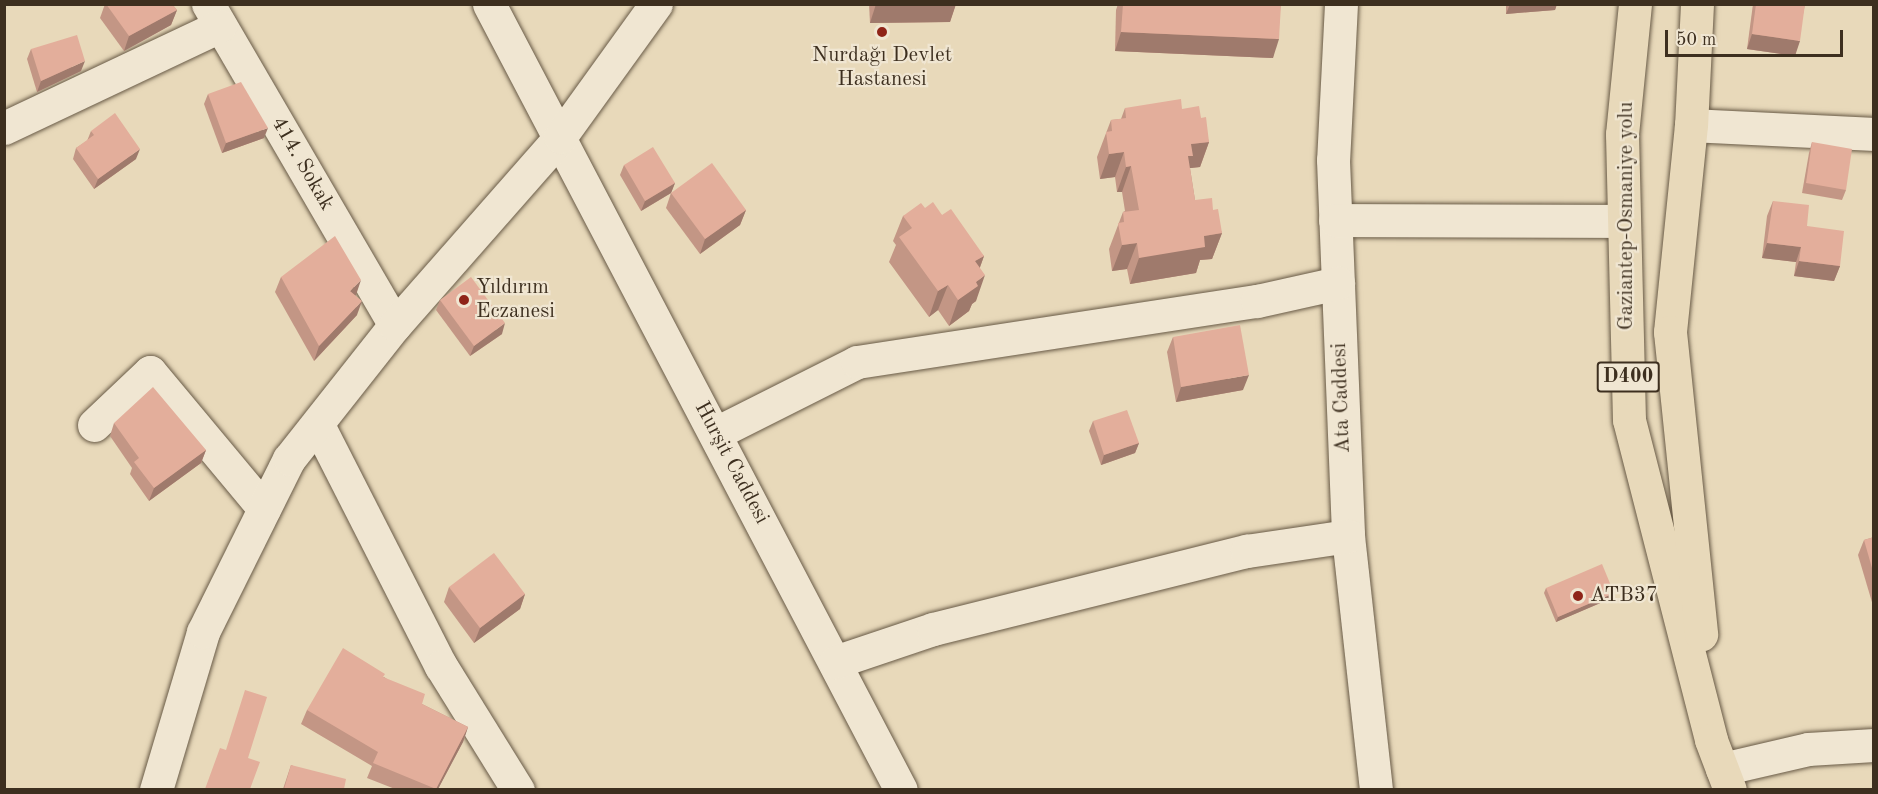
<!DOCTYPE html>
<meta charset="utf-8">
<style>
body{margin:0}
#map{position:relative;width:1878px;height:794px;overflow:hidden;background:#e8d9ba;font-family:"Old Standard TT",serif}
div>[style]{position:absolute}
.roads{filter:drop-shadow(0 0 2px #685a46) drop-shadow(0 0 2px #685a46)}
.minor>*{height:33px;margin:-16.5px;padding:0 16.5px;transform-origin:16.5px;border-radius:16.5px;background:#f0e6d2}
.highway>*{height:33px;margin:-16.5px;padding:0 16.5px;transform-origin:16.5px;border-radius:16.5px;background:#e8d9ba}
.wall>*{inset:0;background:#c39685}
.shaded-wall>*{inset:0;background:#9f7a6c}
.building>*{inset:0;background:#e3ae9b}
.dots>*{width:16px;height:16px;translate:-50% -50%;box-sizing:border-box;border:3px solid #f0e6d2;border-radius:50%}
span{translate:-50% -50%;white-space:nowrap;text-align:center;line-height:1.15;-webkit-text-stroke:4.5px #f0e6d2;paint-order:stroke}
.shield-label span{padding:2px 4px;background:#f0e6d2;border:2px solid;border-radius:4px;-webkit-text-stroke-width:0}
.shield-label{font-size:20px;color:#3d2f1f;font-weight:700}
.poi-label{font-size:21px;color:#3d2f1f}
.left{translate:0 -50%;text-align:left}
.street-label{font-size:21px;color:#3d2f1f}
.frame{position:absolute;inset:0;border:6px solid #3d2f1f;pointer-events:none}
.scale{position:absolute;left:1665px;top:30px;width:178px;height:27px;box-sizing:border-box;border:3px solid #3d2f1f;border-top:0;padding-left:8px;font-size:18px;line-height:21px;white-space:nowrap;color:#3d2f1f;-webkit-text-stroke:4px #f0e6d2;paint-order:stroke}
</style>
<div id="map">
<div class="roads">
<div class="minor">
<div style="left:208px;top:4px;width:371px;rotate:59.8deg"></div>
<div style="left:489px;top:4px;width:887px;rotate:62.34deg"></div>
<div style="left:1341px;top:4px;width:156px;rotate:92.9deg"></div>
<div style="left:1333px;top:160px;width:376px;rotate:87.7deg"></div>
<div style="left:1348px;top:536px;width:256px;rotate:83.7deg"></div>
<div style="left:1691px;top:125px;width:183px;rotate:2.8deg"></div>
<div style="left:4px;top:128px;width:239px;rotate:-25.3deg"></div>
<div style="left:1335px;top:220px;width:289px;rotate:0.2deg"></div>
<div style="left:94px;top:425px;width:77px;rotate:-43.4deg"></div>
<div style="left:150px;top:372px;width:178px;rotate:50.2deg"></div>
<div style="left:318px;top:425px;width:271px;rotate:63deg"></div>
<div style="left:441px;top:666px;width:146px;rotate:58.2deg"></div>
<div style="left:716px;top:433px;width:158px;rotate:-26.7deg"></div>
<div style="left:857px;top:362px;width:405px;rotate:-8.7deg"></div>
<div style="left:1257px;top:301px;width:83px;rotate:-12.5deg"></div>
<div style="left:835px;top:662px;width:103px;rotate:-18.6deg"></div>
<div style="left:933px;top:629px;width:324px;rotate:-14deg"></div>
<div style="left:1247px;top:551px;width:102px;rotate:-8.4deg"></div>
<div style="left:1722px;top:769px;width:88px;rotate:-13.1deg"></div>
<div style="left:1808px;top:749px;width:66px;rotate:-3.5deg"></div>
<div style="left:156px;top:790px;width:165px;rotate:-73.4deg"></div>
<div style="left:203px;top:632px;width:193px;rotate:-63.6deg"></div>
<div style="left:289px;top:459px;width:171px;rotate:-51.7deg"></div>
<div style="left:395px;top:325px;width:250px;rotate:-48.7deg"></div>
<div style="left:560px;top:137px;width:164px;rotate:-54.2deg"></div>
</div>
<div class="highway">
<div style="left:1635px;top:4px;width:131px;rotate:95.7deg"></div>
<div style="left:1622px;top:134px;width:286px;rotate:88.6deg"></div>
<div style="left:1629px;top:420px;width:330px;rotate:75.6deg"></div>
<div style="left:1711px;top:740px;width:53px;rotate:69.2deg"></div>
<div style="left:1697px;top:4px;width:121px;rotate:92.8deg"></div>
<div style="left:1691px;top:125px;width:208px;rotate:95.8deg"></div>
<div style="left:1670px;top:332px;width:304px;rotate:84.1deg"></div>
</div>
</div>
<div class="wall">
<div style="clip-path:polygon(105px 4px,172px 4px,177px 10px,171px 25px,124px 51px,100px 18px)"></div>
<div style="clip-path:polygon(869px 4px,956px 4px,950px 22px,870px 23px)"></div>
<div style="clip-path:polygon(1118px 4px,1281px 4px,1273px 58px,1115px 51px,1116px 10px)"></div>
<div style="clip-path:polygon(1506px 4px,1557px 4px,1555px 10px,1506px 14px)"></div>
<div style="clip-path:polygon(1753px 4px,1805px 4px,1795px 56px,1747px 49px)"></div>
<div style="clip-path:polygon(31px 49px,81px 71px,37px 92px,27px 59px)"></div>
<div style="clip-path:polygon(208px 94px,264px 138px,222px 153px,204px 104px)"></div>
<div style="clip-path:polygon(1125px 108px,1182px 109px,1201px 118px,1209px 142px,1200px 167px,1190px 168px,1195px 200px,1213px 210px,1222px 233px,1212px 259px,1200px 260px,1196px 273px,1130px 284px,1127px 269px,1112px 271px,1109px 249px,1123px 212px,1125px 211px,1122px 192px,1117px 192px,1115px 177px,1100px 179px,1097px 157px,1111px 120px,1121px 119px)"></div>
<div style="clip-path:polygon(91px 131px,136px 159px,94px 189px,73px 159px,76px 148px,87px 141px)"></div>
<div style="clip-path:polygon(1812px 142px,1846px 190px,1842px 200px,1802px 193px,1809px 153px)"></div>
<div style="clip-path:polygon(624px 165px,675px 183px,671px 193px,641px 211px,620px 175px)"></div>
<div style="clip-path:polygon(671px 193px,746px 210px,740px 225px,700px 254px,666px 208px)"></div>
<div style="clip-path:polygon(1773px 201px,1807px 226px,1840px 266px,1834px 281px,1794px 276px,1796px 262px,1762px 258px,1767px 216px)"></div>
<div style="clip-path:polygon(925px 208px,942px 215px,984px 256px,980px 267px,976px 301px,972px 304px,969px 311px,949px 326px,938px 310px,929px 317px,889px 262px,896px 245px,893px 241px,903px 216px)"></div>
<div style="clip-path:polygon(281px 277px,355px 295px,357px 315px,314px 361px,275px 292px)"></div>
<div style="clip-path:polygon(440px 300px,502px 334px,470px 356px,436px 310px)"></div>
<div style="clip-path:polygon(1173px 337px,1243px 390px,1176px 402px,1167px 352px)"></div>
<div style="clip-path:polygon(1093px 421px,1139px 443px,1135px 453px,1101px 465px,1089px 431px)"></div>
<div style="clip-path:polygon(114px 423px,206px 450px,201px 463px,149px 501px,130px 474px,132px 468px,110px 436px)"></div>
<div style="clip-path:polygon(1874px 537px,1874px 609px,1858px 555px,1864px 540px)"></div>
<div style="clip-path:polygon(449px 587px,525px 594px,520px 609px,474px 643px,444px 602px)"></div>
<div style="clip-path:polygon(1546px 588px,1612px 598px,1556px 622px,1544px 593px)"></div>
<div style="clip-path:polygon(384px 677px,422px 704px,468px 727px,463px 742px,438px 789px,395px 789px,367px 778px,372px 766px,301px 724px,307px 710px)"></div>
<div style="clip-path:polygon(291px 765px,344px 789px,283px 789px)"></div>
</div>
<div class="shaded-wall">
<div style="clip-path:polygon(876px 4px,956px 4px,950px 22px,870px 23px)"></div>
<div style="clip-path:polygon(1510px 4px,1557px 4px,1555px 10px,1506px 14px)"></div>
<div style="clip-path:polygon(177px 10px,171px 25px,124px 51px,129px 36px)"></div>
<div style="clip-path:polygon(1121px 32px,1279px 39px,1273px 58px,1115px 51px)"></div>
<div style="clip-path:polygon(1752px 34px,1800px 41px,1795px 56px,1747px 49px)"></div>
<div style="clip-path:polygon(85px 61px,81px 71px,37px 92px,41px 81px)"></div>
<div style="clip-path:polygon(268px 128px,264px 138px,222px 153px,226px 143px)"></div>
<div style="clip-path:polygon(1209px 142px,1200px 167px,1182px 169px,1191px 144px)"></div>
<div style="clip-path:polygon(140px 149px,136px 159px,94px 189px,98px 179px)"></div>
<div style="clip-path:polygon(1124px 152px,1115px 177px,1100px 179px,1109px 154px)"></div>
<div style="clip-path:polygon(1131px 166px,1122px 192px,1117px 192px,1126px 167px)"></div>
<div style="clip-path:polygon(675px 183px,671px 193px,641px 211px,645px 201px)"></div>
<div style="clip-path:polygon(746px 210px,740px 225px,700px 254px,705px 239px)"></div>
<div style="clip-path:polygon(1222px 233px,1212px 259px,1200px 260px,1196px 273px,1130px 284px,1139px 258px,1204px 236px)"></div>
<div style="clip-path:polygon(1137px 243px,1127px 269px,1112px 271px,1122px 245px)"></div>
<div style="clip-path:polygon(1767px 243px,1801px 247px,1796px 262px,1762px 258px)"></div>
<div style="clip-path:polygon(984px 256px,975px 281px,975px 261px)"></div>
<div style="clip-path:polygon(1799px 261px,1840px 266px,1834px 281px,1794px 276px)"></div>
<div style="clip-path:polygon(985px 275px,976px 301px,972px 304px,969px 311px,949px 326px,958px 300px,976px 282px)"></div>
<div style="clip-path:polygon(361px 280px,356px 295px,345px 306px,350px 291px)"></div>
<div style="clip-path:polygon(948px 285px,938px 310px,929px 317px,938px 291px)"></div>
<div style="clip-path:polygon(362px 301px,357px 315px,314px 361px,319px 346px)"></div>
<div style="clip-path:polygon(505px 323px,502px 334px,470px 356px,474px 346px)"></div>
<div style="clip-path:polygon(1249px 375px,1243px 390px,1176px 402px,1181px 387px)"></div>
<div style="clip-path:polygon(1139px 443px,1135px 453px,1101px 465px,1104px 455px)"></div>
<div style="clip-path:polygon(206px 450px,201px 463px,149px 501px,154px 488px)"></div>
<div style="clip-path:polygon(1614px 593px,1612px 598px,1556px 622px,1558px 617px)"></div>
<div style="clip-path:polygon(525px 594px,520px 609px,474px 643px,480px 628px)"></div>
<div style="clip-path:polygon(468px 727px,463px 742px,438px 789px,436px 789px)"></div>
</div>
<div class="building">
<div style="clip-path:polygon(106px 4px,172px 4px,177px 10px,129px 36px)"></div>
<div style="clip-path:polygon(1123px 4px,1281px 4px,1279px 39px,1121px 32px)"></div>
<div style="clip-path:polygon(1756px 4px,1805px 4px,1800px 41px,1752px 34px)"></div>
<div style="clip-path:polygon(77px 35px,85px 61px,41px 81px,31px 49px)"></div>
<div style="clip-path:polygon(241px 82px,268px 128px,226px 143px,208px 94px)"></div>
<div style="clip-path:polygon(1181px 99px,1182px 109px,1199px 106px,1201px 118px,1206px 117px,1209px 142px,1191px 144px,1193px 156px,1188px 156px,1195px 200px,1212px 198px,1213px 210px,1218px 209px,1222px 233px,1204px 236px,1205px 247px,1139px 258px,1137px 243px,1122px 245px,1118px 223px,1124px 222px,1123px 212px,1139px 210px,1131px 166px,1126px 167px,1124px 152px,1109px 154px,1106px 132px,1112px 131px,1111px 120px,1126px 118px,1125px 108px)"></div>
<div style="clip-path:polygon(115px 113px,140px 149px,98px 179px,76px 148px,94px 135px,91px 131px)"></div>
<div style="clip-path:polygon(1812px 142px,1852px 149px,1846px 190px,1806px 183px)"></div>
<div style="clip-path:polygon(653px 147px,675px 183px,645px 201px,624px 165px)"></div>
<div style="clip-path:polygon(712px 163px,746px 210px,705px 239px,671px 193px)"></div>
<div style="clip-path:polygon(1773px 201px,1809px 205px,1807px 226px,1844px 231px,1840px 266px,1799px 261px,1801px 247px,1767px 243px)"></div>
<div style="clip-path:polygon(933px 202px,942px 215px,951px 209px,984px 256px,975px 261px,985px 275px,976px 282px,978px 286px,958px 300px,948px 285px,938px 291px,899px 237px,912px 228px,903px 216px,921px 203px,925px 208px)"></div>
<div style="clip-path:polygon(335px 236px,361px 280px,350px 291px,362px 301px,319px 346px,281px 277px)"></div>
<div style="clip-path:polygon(471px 277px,505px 323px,474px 346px,440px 300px)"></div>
<div style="clip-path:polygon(1240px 325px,1249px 375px,1181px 387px,1173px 337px)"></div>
<div style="clip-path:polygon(153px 387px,206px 450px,154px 488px,134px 462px,139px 458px,114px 423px)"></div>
<div style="clip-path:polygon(1127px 410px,1139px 443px,1104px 455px,1093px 421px)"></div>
<div style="clip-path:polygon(1874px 537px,1874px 575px,1864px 540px)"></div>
<div style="clip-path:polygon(494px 553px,525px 594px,480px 628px,449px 587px)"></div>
<div style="clip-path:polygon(1602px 564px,1614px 593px,1558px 617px,1546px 588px)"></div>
<div style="clip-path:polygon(343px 648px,385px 674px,383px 677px,425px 694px,422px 704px,468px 727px,436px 789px,373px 763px,378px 752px,307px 710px)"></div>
<div style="clip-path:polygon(245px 690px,267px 697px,248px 758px,260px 762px,250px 789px,205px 789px,220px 748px,226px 750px)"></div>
<div style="clip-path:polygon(291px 765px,346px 779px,344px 789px,284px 789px)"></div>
</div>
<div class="dots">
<div style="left:882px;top:32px;background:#8f2418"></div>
<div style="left:464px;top:300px;background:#8f2418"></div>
<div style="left:1578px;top:596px;background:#8f2418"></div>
</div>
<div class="shield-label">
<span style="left:1628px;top:377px">D400</span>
</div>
<div class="poi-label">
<span style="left:882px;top:68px">Nurdağı Devlet<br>Hastanesi</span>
<span class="left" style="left:476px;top:300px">Yıldırım<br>Eczanesi</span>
<span class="left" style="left:1590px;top:596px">ATB37</span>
</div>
<div class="street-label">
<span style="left:302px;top:164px;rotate:60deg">414. Sokak</span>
<span style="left:1627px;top:216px;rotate:-90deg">Gaziantep-Osmaniye yolu</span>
<span style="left:1342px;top:398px;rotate:-92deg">Ata Caddesi</span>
<span style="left:731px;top:463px;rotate:62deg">Hurşit Caddesi</span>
</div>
<div class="frame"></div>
<div class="scale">50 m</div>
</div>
